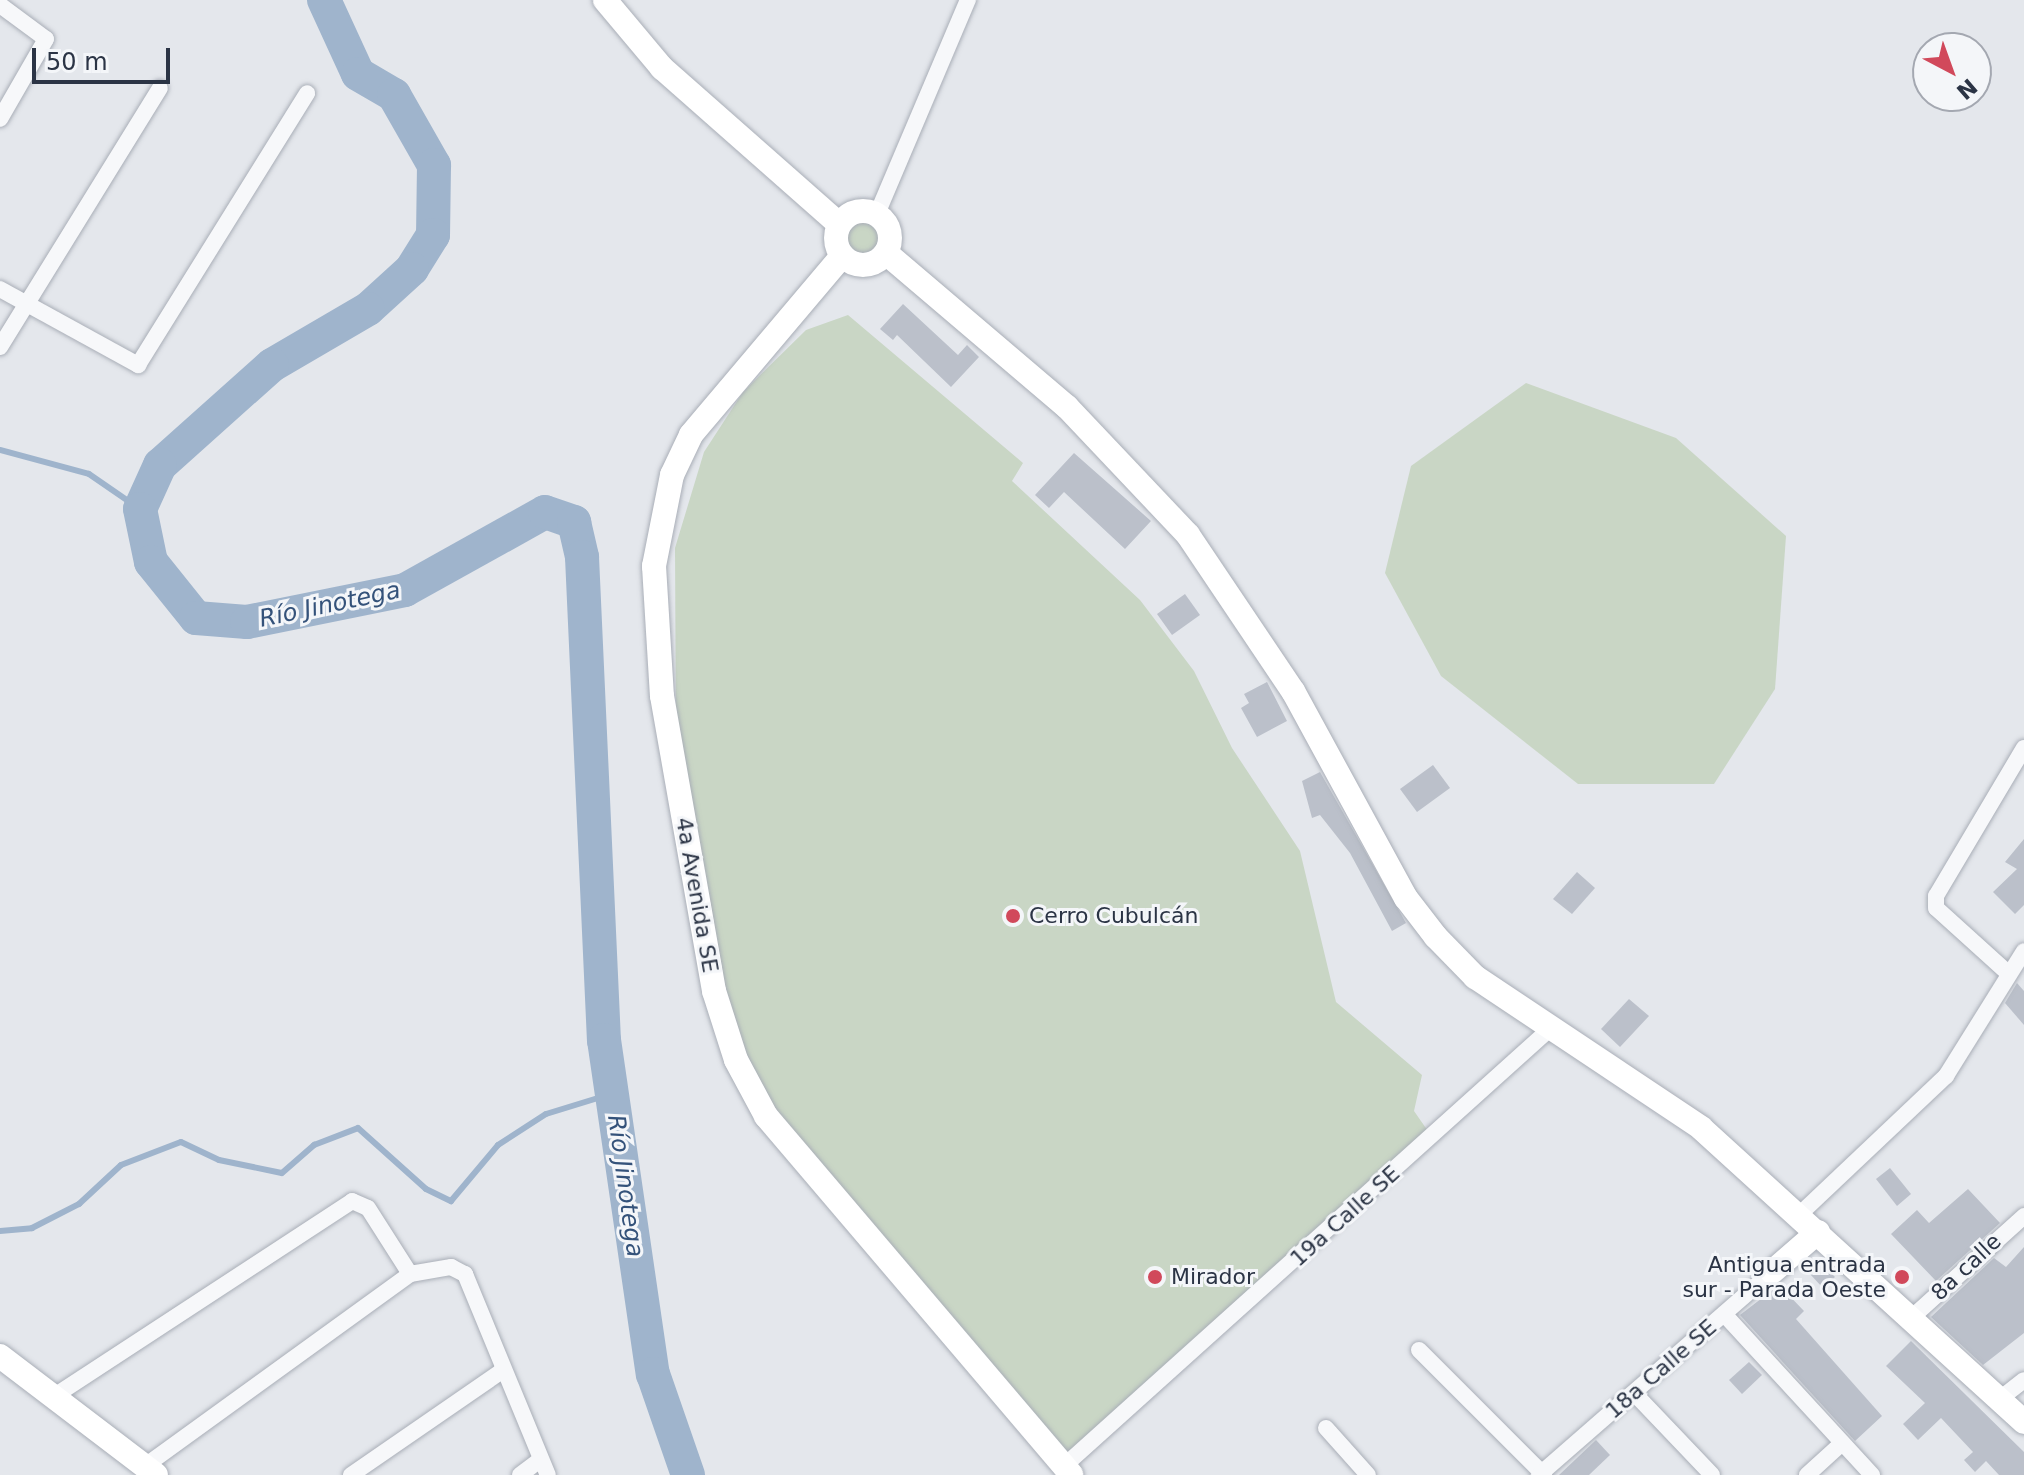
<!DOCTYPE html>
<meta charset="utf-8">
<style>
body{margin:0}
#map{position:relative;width:2024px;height:1475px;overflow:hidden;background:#e4e7ec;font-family:"DejaVu Sans",sans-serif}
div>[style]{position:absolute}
.green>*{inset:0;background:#c9d6c5}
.round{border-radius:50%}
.stream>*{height:6px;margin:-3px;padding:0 3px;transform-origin:3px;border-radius:3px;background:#9fb4cc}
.river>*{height:34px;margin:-17px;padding:0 17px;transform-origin:17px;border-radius:17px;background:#9fb4cc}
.building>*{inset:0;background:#bbc0ca}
.roads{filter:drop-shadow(0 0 2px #a9aeb7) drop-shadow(0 0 2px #a9aeb7)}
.street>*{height:16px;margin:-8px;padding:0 8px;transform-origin:8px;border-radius:8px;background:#f7f8fa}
.secondary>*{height:24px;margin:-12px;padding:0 12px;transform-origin:12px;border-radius:12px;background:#fff}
.secondary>.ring{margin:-12px;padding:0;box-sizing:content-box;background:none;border:24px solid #fff;border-radius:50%}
.dots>*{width:22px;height:22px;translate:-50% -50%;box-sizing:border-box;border:4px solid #f4f6f9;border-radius:50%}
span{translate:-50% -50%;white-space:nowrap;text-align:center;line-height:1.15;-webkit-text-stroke:6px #f4f6f9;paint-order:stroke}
.street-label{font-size:22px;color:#2b3445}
.poi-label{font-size:22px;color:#2b3445}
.left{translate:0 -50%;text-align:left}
.right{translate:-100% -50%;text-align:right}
.water-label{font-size:24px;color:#34527a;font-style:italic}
.north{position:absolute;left:1912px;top:32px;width:80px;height:80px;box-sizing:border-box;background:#f4f6f9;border:2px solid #a4a8b1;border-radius:50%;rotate:139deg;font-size:22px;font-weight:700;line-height:32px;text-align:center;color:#2b3445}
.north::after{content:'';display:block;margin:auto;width:28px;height:36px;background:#d1495b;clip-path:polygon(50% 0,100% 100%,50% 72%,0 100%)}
.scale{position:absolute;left:32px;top:48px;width:138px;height:36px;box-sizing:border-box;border:4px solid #2b3445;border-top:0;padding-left:10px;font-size:24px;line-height:28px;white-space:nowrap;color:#2b3445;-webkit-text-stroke:6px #f4f6f9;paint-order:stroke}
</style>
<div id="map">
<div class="green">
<div class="round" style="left:839px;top:214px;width:48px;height:48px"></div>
<div style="clip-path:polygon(848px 315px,1023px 463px,1012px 481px,1140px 600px,1194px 671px,1232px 748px,1300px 851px,1336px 1002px,1422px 1075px,1414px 1111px,1430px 1134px,1061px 1461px,768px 1115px,739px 1059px,676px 745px,675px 548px,704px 452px,743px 392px,806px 330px)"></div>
<div style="clip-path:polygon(1526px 383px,1676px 438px,1786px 536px,1775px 689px,1714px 784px,1578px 784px,1441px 676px,1385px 573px,1411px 466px)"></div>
</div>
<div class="stream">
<div style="left:0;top:450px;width:92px;rotate:15.1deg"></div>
<div style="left:89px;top:474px;width:62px;rotate:34.5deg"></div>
<div style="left:0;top:1231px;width:32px;rotate:-5deg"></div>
<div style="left:32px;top:1228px;width:53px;rotate:-27.1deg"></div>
<div style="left:79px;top:1204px;width:57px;rotate:-42.9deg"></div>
<div style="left:121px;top:1165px;width:64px;rotate:-21deg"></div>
<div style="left:181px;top:1142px;width:42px;rotate:25.3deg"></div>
<div style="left:219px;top:1160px;width:64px;rotate:11.7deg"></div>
<div style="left:282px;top:1173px;width:43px;rotate:-41.2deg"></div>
<div style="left:314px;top:1145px;width:47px;rotate:-21.1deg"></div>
<div style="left:358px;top:1128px;width:91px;rotate:41.9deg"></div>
<div style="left:426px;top:1189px;width:28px;rotate:26deg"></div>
<div style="left:451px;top:1201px;width:73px;rotate:-50deg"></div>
<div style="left:498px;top:1145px;width:57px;rotate:-32.9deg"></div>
<div style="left:546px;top:1114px;width:68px;rotate:-17.1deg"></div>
</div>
<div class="river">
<div style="left:324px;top:0;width:81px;rotate:65.3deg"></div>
<div style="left:358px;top:74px;width:42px;rotate:30.3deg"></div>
<div style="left:394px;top:95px;width:81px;rotate:60.3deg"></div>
<div style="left:434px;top:165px;width:70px;rotate:90.8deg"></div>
<div style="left:433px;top:235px;width:40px;rotate:122deg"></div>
<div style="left:412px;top:269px;width:59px;rotate:137.7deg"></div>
<div style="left:368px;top:309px;width:111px;rotate:149.7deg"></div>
<div style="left:272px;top:365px;width:150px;rotate:138.2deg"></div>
<div style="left:160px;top:465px;width:48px;rotate:114.4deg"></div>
<div style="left:140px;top:509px;width:54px;rotate:78.3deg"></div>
<div style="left:151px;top:562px;width:72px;rotate:51.2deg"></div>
<div style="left:196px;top:618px;width:51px;rotate:4.5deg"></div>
<div style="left:247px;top:622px;width:161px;rotate:-11.4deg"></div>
<div style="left:405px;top:590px;width:160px;rotate:-29.1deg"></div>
<div style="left:545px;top:512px;width:31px;rotate:19deg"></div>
<div style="left:574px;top:522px;width:36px;rotate:77deg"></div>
<div style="left:582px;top:557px;width:484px;rotate:87.4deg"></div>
<div style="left:604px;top:1040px;width:338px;rotate:81.7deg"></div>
<div style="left:653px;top:1374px;width:107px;rotate:70.9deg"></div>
</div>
<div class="building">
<div style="clip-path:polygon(903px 304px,958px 355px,967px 345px,979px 357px,951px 387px,897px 335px,893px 340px,880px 329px)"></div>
<div style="clip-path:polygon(1074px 453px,1151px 521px,1125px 549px,1064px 492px,1049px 508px,1035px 495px)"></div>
<div style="clip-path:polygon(1185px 594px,1200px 615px,1172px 635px,1157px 614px)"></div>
<div style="clip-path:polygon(1267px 682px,1287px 721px,1257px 737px,1241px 708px,1249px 703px,1244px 694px)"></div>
<div style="clip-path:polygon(1433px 765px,1450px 788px,1417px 812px,1400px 789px)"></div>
<div style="clip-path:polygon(1320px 772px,1406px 923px,1392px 931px,1350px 853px,1320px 815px,1312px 818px,1302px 781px)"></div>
<div style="clip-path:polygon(2024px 839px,2024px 905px,2015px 914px,1993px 892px,2017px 869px,2005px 862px)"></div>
<div style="clip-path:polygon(1577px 872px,1595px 888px,1572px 914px,1553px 899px)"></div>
<div style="clip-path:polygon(2017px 983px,2024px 991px,2024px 1025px,2005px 1003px)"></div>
<div style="clip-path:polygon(1629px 999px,1649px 1016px,1620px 1047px,1601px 1029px)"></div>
<div style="clip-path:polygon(1890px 1168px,1911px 1194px,1897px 1206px,1876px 1179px)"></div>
<div style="clip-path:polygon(1968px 1189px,2000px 1223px,1936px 1281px,1891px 1234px,1917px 1210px,1929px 1223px)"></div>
<div style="clip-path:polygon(2024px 1247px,2024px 1333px,1983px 1365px,1931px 1317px,1994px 1258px,2006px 1267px)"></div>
<div style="clip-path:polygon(1820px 1262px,1835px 1277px,1823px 1288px,1809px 1273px)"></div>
<div style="clip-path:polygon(1779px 1285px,1804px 1311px,1796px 1319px,1882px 1416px,1855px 1441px,1740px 1315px)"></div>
<div style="clip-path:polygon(1911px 1341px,2024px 1452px,2024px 1475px,1999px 1475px,1986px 1461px,1975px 1472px,1964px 1460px,1973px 1452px,1941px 1418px,1918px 1440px,1903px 1424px,1925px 1403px,1886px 1366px)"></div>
<div style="clip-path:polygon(1749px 1362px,1762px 1375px,1742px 1394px,1729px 1380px)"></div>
<div style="clip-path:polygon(1596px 1440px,1610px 1455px,1589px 1475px,1559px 1475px)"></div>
</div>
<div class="roads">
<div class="street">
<div style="left:0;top:5px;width:57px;rotate:36.5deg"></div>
<div style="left:46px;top:39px;width:92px;rotate:119.9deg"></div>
<div style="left:877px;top:214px;width:233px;rotate:-67deg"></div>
<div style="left:0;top:289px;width:158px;rotate:28.8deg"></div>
<div style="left:138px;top:365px;width:320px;rotate:-58.1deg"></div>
<div style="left:0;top:347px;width:304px;rotate:-58.3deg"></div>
<div style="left:2009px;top:974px;width:98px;rotate:-137.9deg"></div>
<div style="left:1936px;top:908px;width:12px;rotate:-90deg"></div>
<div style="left:1936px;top:896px;width:172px;rotate:-59.3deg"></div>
<div style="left:1800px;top:1214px;width:201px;rotate:-43.4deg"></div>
<div style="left:1946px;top:1076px;width:147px;rotate:-58deg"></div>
<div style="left:1724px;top:1314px;width:219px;rotate:47.4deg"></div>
<div style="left:1909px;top:1320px;width:155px;rotate:-42.1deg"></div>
<div style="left:1419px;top:1350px;width:177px;rotate:45deg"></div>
<div style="left:1634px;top:1393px;width:113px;rotate:46.4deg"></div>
<div style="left:56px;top:1395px;width:354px;rotate:-33.2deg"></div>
<div style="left:352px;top:1201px;width:17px;rotate:24deg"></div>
<div style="left:368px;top:1208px;width:78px;rotate:57.5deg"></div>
<div style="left:410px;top:1274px;width:42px;rotate:-9.7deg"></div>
<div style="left:451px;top:1267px;width:16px;rotate:27deg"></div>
<div style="left:465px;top:1274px;width:217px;rotate:67.6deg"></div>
<div style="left:2001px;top:1398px;width:29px;rotate:-38deg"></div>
<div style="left:1326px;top:1428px;width:63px;rotate:48.2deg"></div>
<div style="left:145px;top:1466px;width:327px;rotate:-35.9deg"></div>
<div style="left:1063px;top:1467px;width:658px;rotate:-41.98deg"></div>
<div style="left:351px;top:1475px;width:185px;rotate:-34.6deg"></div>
<div style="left:520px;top:1475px;width:25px;rotate:-37deg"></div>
<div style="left:1539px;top:1475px;width:309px;rotate:-41.1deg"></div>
<div style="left:1807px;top:1475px;width:47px;rotate:-42.4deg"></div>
</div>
<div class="secondary">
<div style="left:605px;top:0;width:89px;rotate:50deg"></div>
<div style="left:662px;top:68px;width:236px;rotate:41.4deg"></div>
<div class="ring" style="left:836px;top:211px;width:30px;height:30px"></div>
<div style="left:886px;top:253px;width:238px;rotate:40.4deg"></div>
<div style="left:1067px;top:407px;width:176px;rotate:46.6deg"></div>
<div style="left:1188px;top:535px;width:188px;rotate:56.1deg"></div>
<div style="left:1293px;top:691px;width:236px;rotate:61.4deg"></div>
<div style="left:1406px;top:898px;width:49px;rotate:52.4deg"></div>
<div style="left:1436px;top:937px;width:56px;rotate:45.7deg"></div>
<div style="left:1475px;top:977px;width:272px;rotate:33.7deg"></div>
<div style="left:1701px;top:1128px;width:437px;rotate:42.3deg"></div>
<div style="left:842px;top:256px;width:234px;rotate:130.2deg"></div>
<div style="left:691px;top:435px;width:44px;rotate:115.4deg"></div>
<div style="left:672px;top:475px;width:93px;rotate:101.2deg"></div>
<div style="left:654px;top:566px;width:130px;rotate:86.5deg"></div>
<div style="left:662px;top:696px;width:300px;rotate:80deg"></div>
<div style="left:714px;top:991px;width:72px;rotate:72.3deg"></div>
<div style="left:736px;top:1060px;width:64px;rotate:61.8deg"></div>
<div style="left:766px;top:1116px;width:471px;rotate:49.6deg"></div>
<div style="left:1772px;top:1272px;width:61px;rotate:-41deg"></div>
<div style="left:0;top:1356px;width:196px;rotate:37.3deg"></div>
</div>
</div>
<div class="dots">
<div style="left:1013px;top:916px;background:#d1495b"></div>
<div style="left:1155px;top:1277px;background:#d1495b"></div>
<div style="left:1902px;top:1277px;background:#d1495b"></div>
</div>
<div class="street-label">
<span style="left:697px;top:895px;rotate:80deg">4a Avenida SE</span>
<span style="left:1345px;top:1216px;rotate:-42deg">19a Calle SE</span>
<span style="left:1966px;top:1267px;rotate:-43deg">8a calle</span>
<span style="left:1661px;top:1369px;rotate:-41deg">18a Calle SE</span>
</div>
<div class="poi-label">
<span class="left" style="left:1029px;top:916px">Cerro Cubulcán</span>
<span class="right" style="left:1886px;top:1277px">Antigua entrada<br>sur - Parada Oeste</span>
<span class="left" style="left:1171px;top:1277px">Mirador</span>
</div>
<div class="water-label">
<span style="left:330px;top:605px;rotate:-12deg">Río Jinotega</span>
<span style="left:625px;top:1186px;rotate:82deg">Río Jinotega</span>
</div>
<div class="north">N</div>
<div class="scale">50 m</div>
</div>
